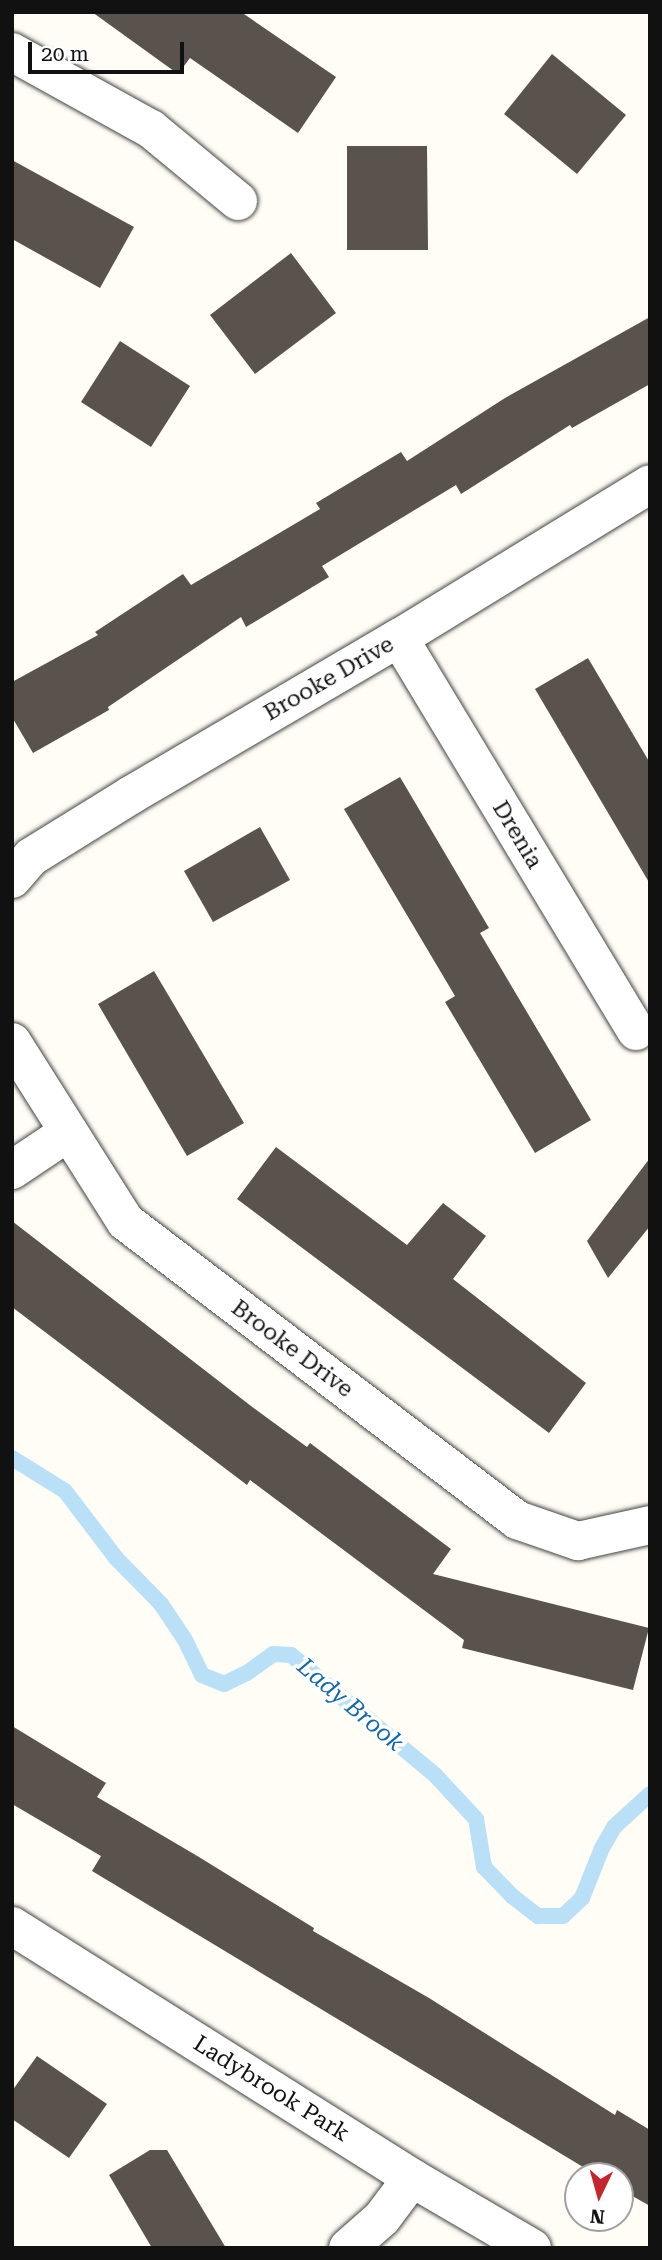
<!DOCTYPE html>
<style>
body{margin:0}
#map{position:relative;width:662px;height:2260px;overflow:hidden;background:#fffdf5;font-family:"Roboto Serif",serif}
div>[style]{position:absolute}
.stream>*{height:16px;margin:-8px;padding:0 8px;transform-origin:8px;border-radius:8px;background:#b9e0f7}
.building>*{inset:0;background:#5a524d}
.roads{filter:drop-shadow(0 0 2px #444) drop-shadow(0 0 2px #444)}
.minor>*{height:38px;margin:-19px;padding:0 19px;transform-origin:19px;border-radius:19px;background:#fff}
span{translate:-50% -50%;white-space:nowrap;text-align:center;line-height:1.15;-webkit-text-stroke:7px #fff;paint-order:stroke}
.street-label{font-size:23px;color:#111}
.water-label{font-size:24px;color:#1768a6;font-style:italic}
.frame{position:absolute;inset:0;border:14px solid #111;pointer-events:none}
.north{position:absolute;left:564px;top:2162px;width:70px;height:70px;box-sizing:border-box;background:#fff;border:2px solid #a0a0a0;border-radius:50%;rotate:185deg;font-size:19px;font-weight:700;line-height:28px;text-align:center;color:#111}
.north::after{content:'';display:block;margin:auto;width:24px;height:32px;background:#c4262e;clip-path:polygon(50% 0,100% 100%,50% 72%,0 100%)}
.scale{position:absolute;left:28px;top:42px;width:156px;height:32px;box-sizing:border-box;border:4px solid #111;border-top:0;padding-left:9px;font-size:21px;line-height:24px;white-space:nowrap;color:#111;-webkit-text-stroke:5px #fff;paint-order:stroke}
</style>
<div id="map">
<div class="stream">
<div style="left:12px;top:1458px;width:62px;rotate:31.9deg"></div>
<div style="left:65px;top:1491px;width:84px;rotate:52.7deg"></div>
<div style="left:116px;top:1558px;width:64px;rotate:45.6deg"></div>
<div style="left:161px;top:1604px;width:43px;rotate:56.3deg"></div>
<div style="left:185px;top:1640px;width:39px;rotate:64deg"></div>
<div style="left:202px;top:1675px;width:24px;rotate:22deg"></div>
<div style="left:224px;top:1684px;width:25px;rotate:-26deg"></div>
<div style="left:247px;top:1673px;width:32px;rotate:-36deg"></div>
<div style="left:273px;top:1654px;width:18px;rotate:3deg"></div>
<div style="left:291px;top:1655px;width:189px;rotate:39.8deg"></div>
<div style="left:436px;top:1776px;width:59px;rotate:47.1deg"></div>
<div style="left:476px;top:1819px;width:49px;rotate:80.5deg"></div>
<div style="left:484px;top:1867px;width:40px;rotate:46deg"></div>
<div style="left:512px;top:1896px;width:33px;rotate:38deg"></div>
<div style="left:538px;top:1916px;width:25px"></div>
<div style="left:563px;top:1916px;width:26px;rotate:-43deg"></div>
<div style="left:582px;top:1898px;width:54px;rotate:-68.2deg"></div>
<div style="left:602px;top:1848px;width:24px;rotate:-60deg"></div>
<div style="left:614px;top:1827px;width:49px;rotate:-42.5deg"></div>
</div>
<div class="building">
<div style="clip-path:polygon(92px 12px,241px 12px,336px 77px,298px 133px,190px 58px,178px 74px)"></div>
<div style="clip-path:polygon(552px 54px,626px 115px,577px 174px,504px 114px)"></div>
<div style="clip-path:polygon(347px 146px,427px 146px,428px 250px,347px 250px)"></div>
<div style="clip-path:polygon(12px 160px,134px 227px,100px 288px,12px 239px)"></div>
<div style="clip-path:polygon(291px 253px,336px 313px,255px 374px,210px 315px)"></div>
<div style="clip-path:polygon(650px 317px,650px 384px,572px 428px,570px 425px,461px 494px,456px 485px,322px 566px,329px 577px,246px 627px,241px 617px,108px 707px,109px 710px,33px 753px,12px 717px,12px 682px,98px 635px,95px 632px,183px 574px,191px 585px,320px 509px,316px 503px,401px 452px,407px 461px,505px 398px)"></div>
<div style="clip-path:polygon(120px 341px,190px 386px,151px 447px,81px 402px)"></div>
<div style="clip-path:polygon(588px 658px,650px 763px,650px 884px,535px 689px)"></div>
<div style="clip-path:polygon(400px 777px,489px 928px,480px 933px,591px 1120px,535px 1153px,445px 1002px,455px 996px,344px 809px)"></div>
<div style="clip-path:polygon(260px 827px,290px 880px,213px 922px,184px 871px)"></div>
<div style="clip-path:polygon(154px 971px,244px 1123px,187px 1156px,98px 1004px)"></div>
<div style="clip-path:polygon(276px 1147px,407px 1245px,443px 1203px,486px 1236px,453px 1279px,586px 1383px,549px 1433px,237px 1199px)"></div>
<div style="clip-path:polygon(650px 1158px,650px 1226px,608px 1278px,587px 1241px)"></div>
<div style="clip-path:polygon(12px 1221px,251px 1406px,307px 1447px,310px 1443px,451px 1549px,433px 1574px,649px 1628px,633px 1690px,462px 1648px,464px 1640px,250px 1480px,247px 1485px,12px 1307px)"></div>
<div style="clip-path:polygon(12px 1726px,106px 1783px,97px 1797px,199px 1857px,314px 1928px,313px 1931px,429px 1998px,615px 2115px,617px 2110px,650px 2130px,650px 2206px,620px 2189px,620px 2176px,598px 2176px,92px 1871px,101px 1856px,12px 1804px)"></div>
<div style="clip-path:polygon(37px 2056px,107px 2104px,69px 2158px,12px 2119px,12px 2091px)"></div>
<div style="clip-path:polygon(150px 2150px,167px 2150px,226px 2248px,152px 2248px,109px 2175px)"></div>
</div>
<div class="roads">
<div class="minor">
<div style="left:12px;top:52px;width:159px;rotate:29deg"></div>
<div style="left:151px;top:129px;width:113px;rotate:39.6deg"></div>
<div style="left:399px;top:638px;width:459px;rotate:58.9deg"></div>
<div style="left:12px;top:879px;width:29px;rotate:-49deg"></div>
<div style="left:31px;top:857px;width:118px;rotate:-31.8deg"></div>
<div style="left:131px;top:795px;width:311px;rotate:-30.4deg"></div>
<div style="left:399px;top:638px;width:294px;rotate:-31.5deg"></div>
<div style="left:12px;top:1042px;width:213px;rotate:57.7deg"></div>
<div style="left:126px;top:1222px;width:492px;rotate:37.3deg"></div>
<div style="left:517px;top:1520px;width:65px;rotate:19deg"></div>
<div style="left:578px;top:1541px;width:74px;rotate:-12.5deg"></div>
<div style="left:12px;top:1170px;width:66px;rotate:-33.9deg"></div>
<div style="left:12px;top:1926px;width:473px;rotate:32.2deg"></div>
<div style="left:412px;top:2178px;width:139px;rotate:30.3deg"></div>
<div style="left:348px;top:2248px;width:45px;rotate:-41.4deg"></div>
<div style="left:382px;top:2218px;width:50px;rotate:-53.1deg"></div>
</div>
</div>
<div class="street-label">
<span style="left:329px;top:679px;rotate:-30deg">Brooke Drive</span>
<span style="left:517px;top:835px;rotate:59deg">Drenia</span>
<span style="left:292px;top:1349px;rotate:37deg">Brooke Drive</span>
<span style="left:271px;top:2089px;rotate:32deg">Ladybrook Park</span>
</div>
<div class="water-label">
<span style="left:350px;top:1705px;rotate:40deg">Lady Brook</span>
</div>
<div class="frame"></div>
<div class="north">N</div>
<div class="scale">20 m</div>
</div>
